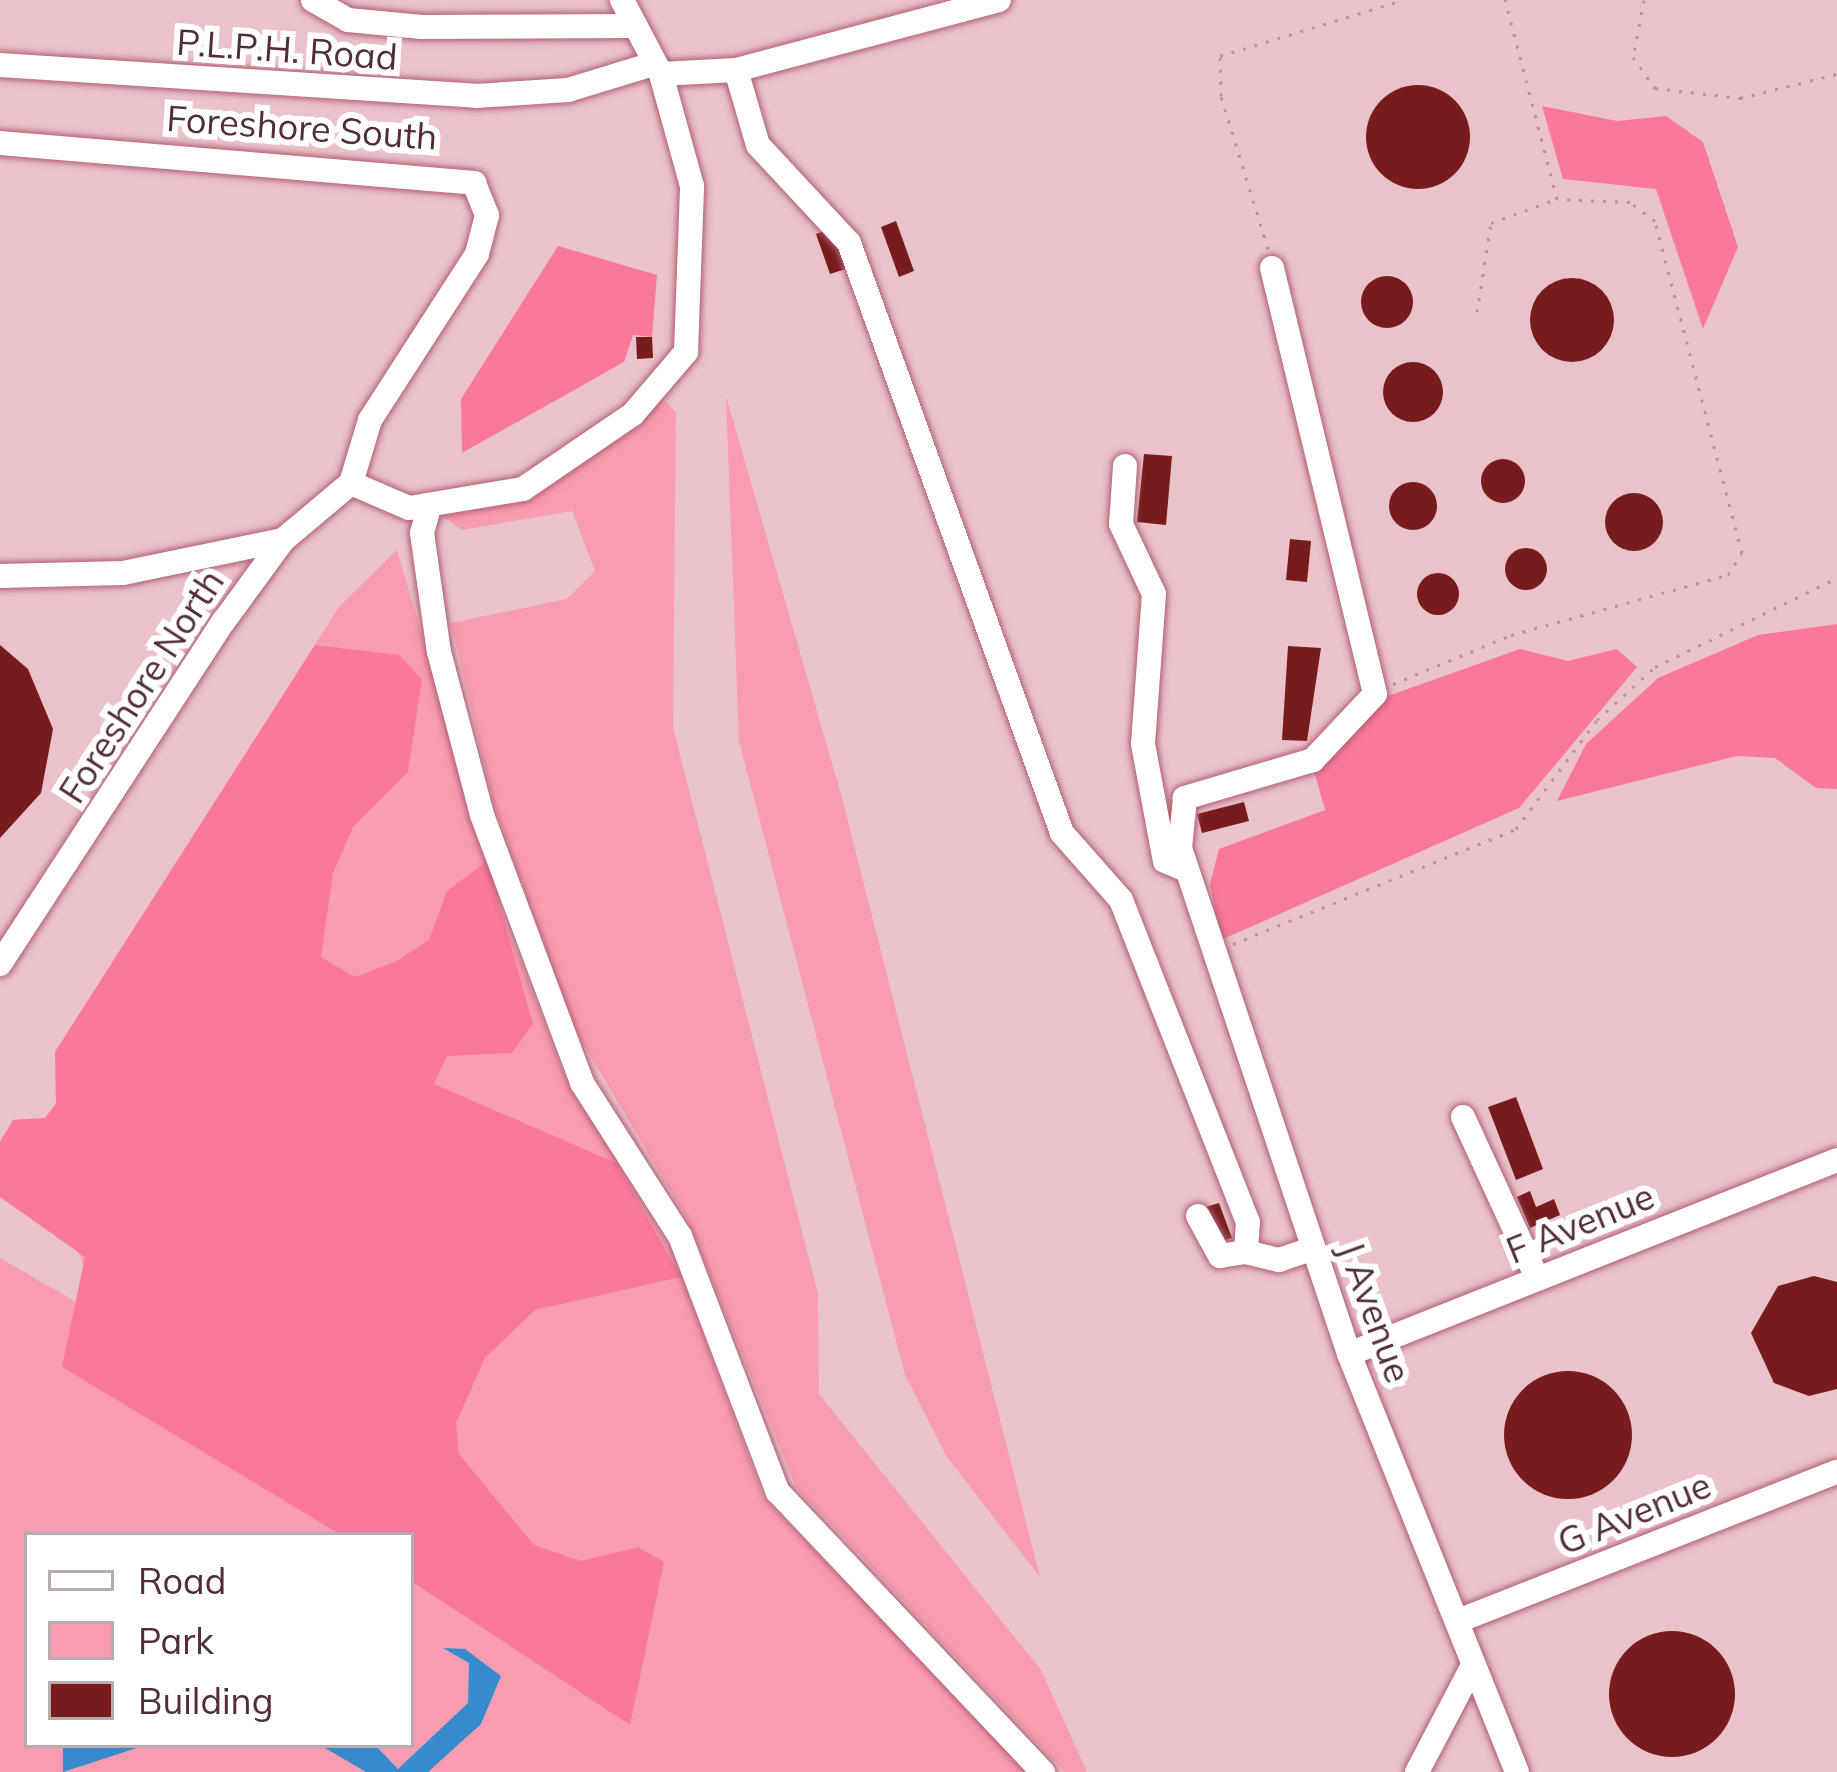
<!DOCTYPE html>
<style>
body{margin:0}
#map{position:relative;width:1837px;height:1772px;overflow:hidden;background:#fad3db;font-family:Mulish,sans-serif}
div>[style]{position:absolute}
.built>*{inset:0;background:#eac2ca}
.green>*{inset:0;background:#f89cb1}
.forest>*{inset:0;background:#fa799b}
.water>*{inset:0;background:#358bcc}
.building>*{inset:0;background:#781b1c}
.round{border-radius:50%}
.path>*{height:3px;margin-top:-1.5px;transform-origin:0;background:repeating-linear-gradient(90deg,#b8939b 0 3px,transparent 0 12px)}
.roads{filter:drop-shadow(0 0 3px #b15e72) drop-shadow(0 0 3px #b15e72)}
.minor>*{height:24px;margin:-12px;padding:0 12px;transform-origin:12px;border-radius:12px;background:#fff}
span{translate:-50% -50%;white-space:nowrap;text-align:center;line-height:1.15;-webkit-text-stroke:12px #fff;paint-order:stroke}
.street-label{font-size:36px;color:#512d35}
.legend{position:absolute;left:24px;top:1532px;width:390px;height:216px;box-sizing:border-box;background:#fff;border:3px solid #b9abae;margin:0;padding:15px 21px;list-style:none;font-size:36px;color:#512d35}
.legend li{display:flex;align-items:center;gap:24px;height:60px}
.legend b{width:60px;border:3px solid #b9abae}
</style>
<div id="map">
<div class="built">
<div style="clip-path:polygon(0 0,1837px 0,1837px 1772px,673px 1772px,411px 1535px,0 1331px)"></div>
</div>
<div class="green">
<div style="clip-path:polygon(726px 396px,842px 798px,1040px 1577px,947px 1457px,905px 1375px,739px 741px)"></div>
<div style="clip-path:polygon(661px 397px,676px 412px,673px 727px,818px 1294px,819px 1394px,1041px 1670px,1087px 1772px,1065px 1772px,796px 1487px,688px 1220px,575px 1030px,494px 805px,451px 623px,567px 599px,595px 571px,572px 511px,462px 530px,442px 516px,481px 506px)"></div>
<div style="clip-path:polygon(evenodd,397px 550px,507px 926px,561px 1068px,674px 1256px,763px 1497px,1029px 1772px,0 1772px,0 1258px,78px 1303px,86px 1274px,77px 1247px,0 1197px,0 1142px,13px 1120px,45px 1118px,56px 1104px,55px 1052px,339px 607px,397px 550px,27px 1535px,411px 1535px,411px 1745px,27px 1745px,27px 1535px)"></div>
</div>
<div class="forest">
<div style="clip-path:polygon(1542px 106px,1617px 121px,1666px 116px,1703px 142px,1738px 247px,1703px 329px,1656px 189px,1563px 179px)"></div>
<div style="clip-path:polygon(558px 246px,657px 275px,652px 337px,633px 335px,624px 362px,462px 453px,461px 399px)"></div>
<div style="clip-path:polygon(1837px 624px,1837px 789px,1816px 788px,1775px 758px,1737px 756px,1557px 801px,1586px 744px,1658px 678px,1758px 635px)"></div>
<div style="clip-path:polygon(315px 645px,399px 655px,422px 679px,408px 772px,353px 827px,333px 873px,321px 957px,355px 977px,395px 962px,429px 940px,447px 891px,487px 861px,533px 1024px,512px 1053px,447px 1056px,434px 1084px,616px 1163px,681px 1277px,535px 1310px,485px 1358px,456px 1423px,459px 1454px,534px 1545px,581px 1561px,638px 1547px,664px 1562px,630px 1725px,411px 1581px,411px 1535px,341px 1535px,62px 1367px,85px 1257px,0 1197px,0 1142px,13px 1120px,45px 1118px,56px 1104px,55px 1052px)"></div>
<div style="clip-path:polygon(1520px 649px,1568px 661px,1617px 649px,1637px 667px,1519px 808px,1221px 940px,1210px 884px,1219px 849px,1325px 810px,1312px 764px,1388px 696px)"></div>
</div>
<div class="water">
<div style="clip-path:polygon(443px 1648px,465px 1649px,501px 1676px,481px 1724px,428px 1772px,366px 1772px,320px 1745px,375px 1745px,398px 1769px,468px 1703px,469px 1663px)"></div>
<div style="clip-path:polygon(63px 1745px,146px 1745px,63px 1772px)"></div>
</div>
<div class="building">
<div class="round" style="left:1366px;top:85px;width:104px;height:104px"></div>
<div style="clip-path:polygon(896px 221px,914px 271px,899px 277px,881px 227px)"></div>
<div style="clip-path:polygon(835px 227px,849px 268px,830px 274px,816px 234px)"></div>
<div class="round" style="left:1361px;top:276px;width:52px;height:52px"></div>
<div class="round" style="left:1530px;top:278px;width:84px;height:84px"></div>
<div style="clip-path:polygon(636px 337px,652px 337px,653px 358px,637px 359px)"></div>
<div class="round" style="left:1383px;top:362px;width:60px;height:60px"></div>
<div style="clip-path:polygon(1144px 454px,1172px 456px,1166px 525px,1137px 522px)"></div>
<div class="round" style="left:1481px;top:459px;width:44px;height:44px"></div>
<div class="round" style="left:1389px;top:482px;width:48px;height:48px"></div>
<div class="round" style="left:1605px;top:493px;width:58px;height:58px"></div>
<div style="clip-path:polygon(1290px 539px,1311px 541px,1307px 582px,1286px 580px)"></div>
<div class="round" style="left:1505px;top:548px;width:42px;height:42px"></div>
<div class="round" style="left:1417px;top:573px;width:42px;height:42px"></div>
<div style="clip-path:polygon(0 645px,28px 669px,53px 729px,41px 793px,0 838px)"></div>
<div style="clip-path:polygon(1288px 646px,1321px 648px,1307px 741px,1282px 740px)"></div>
<div style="clip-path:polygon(1244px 802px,1249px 821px,1202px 833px,1197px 814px)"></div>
<div style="clip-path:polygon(1516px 1097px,1543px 1169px,1516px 1180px,1488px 1107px)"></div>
<div style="clip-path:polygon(1530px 1191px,1536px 1207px,1554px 1199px,1560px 1215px,1530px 1228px,1517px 1197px)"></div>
<div style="clip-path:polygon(1219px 1203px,1232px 1238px,1218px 1242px,1206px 1207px)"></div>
<div style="clip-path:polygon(1814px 1276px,1837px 1282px,1837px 1389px,1809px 1396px,1774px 1383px,1751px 1333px,1778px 1286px)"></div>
<div class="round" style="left:1504px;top:1371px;width:128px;height:128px"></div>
<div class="round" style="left:1609px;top:1631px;width:126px;height:126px"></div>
</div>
<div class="path">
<div style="left:1644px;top:0;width:58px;rotate:100.9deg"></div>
<div style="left:1633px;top:57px;width:38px;rotate:55deg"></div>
<div style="left:1655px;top:88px;width:86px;rotate:6.7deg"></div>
<div style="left:1740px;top:98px;width:100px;rotate:-13.9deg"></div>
<div style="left:1268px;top:249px;width:160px;rotate:-107.1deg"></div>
<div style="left:1221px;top:96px;width:40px;rotate:-91.4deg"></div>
<div style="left:1220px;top:56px;width:191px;rotate:-17deg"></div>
<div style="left:1477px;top:312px;width:90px;rotate:-81.1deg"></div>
<div style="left:1491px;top:223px;width:67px;rotate:-20.1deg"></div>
<div style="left:1393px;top:684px;width:128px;rotate:-22.6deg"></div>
<div style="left:1511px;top:635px;width:225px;rotate:-15.5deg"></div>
<div style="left:1728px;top:575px;width:26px;rotate:-58deg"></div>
<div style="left:1742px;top:553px;width:343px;rotate:-104.7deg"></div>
<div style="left:1655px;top:221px;width:31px;rotate:-143deg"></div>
<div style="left:1630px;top:202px;width:73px;rotate:-177.6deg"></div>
<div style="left:1557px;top:199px;width:206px;rotate:-104.6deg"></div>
<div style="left:1233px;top:944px;width:305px;rotate:-22.1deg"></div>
<div style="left:1516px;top:829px;width:136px;rotate:-53.4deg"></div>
<div style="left:1597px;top:720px;width:79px;rotate:-42.4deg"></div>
<div style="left:1655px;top:667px;width:203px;rotate:-26.1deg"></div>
</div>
<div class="roads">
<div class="minor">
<div style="left:313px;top:0;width:40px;rotate:29.7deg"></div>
<div style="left:348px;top:20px;width:74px;rotate:5.4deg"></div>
<div style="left:422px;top:27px;width:209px;rotate:-0.3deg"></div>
<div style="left:0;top:65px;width:477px;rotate:3.7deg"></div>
<div style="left:476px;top:96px;width:92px;rotate:-3.7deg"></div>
<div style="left:568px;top:90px;width:89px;rotate:-17deg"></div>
<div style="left:736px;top:70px;width:78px;rotate:73.7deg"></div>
<div style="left:758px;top:145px;width:134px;rotate:47.1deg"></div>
<div style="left:849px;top:243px;width:627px;rotate:70.15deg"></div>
<div style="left:1062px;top:833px;width:89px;rotate:48.6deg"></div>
<div style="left:1121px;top:900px;width:346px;rotate:68.5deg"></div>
<div style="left:1248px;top:1222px;width:30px;rotate:94deg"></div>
<div style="left:1246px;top:1252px;width:34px;rotate:14deg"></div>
<div style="left:1279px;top:1260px;width:36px;rotate:-19deg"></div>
<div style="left:661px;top:74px;width:75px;rotate:-3.1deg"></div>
<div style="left:736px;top:70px;width:272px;rotate:-14.9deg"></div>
<div style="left:0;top:143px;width:476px;rotate:4.8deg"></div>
<div style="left:474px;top:183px;width:35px;rotate:68deg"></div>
<div style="left:487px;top:215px;width:40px;rotate:104.4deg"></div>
<div style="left:477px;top:254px;width:197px;rotate:122.8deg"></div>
<div style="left:370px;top:420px;width:66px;rotate:106.8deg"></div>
<div style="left:1272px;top:268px;width:438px;rotate:76.4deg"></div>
<div style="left:1375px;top:694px;width:91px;rotate:133.2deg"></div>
<div style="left:1313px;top:760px;width:134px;rotate:163.5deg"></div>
<div style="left:1185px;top:798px;width:50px;rotate:95.7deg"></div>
<div style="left:1180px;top:848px;width:533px;rotate:71.53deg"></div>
<div style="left:1349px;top:1354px;width:450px;rotate:68.1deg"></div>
<div style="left:1125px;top:466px;width:58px;rotate:93.9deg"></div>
<div style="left:1121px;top:524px;width:77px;rotate:64.8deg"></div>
<div style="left:1154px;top:594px;width:150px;rotate:94.2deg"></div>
<div style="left:1143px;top:744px;width:119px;rotate:79.4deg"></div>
<div style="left:1165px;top:861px;width:21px;rotate:23deg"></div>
<div style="left:351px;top:483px;width:63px;rotate:23.3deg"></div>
<div style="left:409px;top:508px;width:116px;rotate:-9.5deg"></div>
<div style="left:523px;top:489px;width:133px;rotate:-34.3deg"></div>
<div style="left:633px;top:414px;width:82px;rotate:-49.5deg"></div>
<div style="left:686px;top:352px;width:166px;rotate:-87.9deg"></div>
<div style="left:692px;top:186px;width:116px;rotate:-105.5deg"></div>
<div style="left:661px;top:74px;width:84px;rotate:-117.8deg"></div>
<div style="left:429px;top:507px;width:27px;rotate:105deg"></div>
<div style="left:422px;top:533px;width:120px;rotate:81.9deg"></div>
<div style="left:439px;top:652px;width:169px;rotate:75.2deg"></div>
<div style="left:482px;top:815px;width:286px;rotate:69.5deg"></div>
<div style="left:582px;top:1083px;width:182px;rotate:57.4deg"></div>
<div style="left:680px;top:1236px;width:274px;rotate:69.1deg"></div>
<div style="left:778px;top:1492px;width:386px;rotate:46.6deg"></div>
<div style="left:0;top:576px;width:123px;rotate:-1.4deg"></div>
<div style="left:123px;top:573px;width:163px;rotate:-11.7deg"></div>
<div style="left:0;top:964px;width:410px;rotate:-56.9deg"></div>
<div style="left:224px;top:621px;width:100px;rotate:-53.9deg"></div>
<div style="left:283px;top:540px;width:89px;rotate:-40deg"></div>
<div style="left:1463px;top:1117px;width:177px;rotate:65.3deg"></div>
<div style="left:1198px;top:1216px;width:46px;rotate:61.2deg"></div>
<div style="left:1220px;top:1256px;width:26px;rotate:-9deg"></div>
<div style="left:1349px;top:1354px;width:525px;rotate:-21.68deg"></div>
<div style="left:1458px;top:1621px;width:407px;rotate:-21.5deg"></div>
<div style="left:1417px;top:1772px;width:116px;rotate:-62.3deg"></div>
</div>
</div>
<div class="street-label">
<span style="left:287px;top:49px;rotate:4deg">P.L.P.H. Road</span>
<span style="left:302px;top:127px;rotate:4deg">Foreshore South</span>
<span style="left:141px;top:686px;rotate:-57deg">Foreshore North</span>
<span style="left:1580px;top:1223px;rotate:-22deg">F Avenue</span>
<span style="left:1375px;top:1312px;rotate:70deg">J Avenue</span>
<span style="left:1634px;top:1513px;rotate:-22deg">G Avenue</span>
</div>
<ul class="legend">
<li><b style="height:15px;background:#fff"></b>Road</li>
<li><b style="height:33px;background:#f89cb1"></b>Park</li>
<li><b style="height:33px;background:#781b1c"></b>Building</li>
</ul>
</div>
